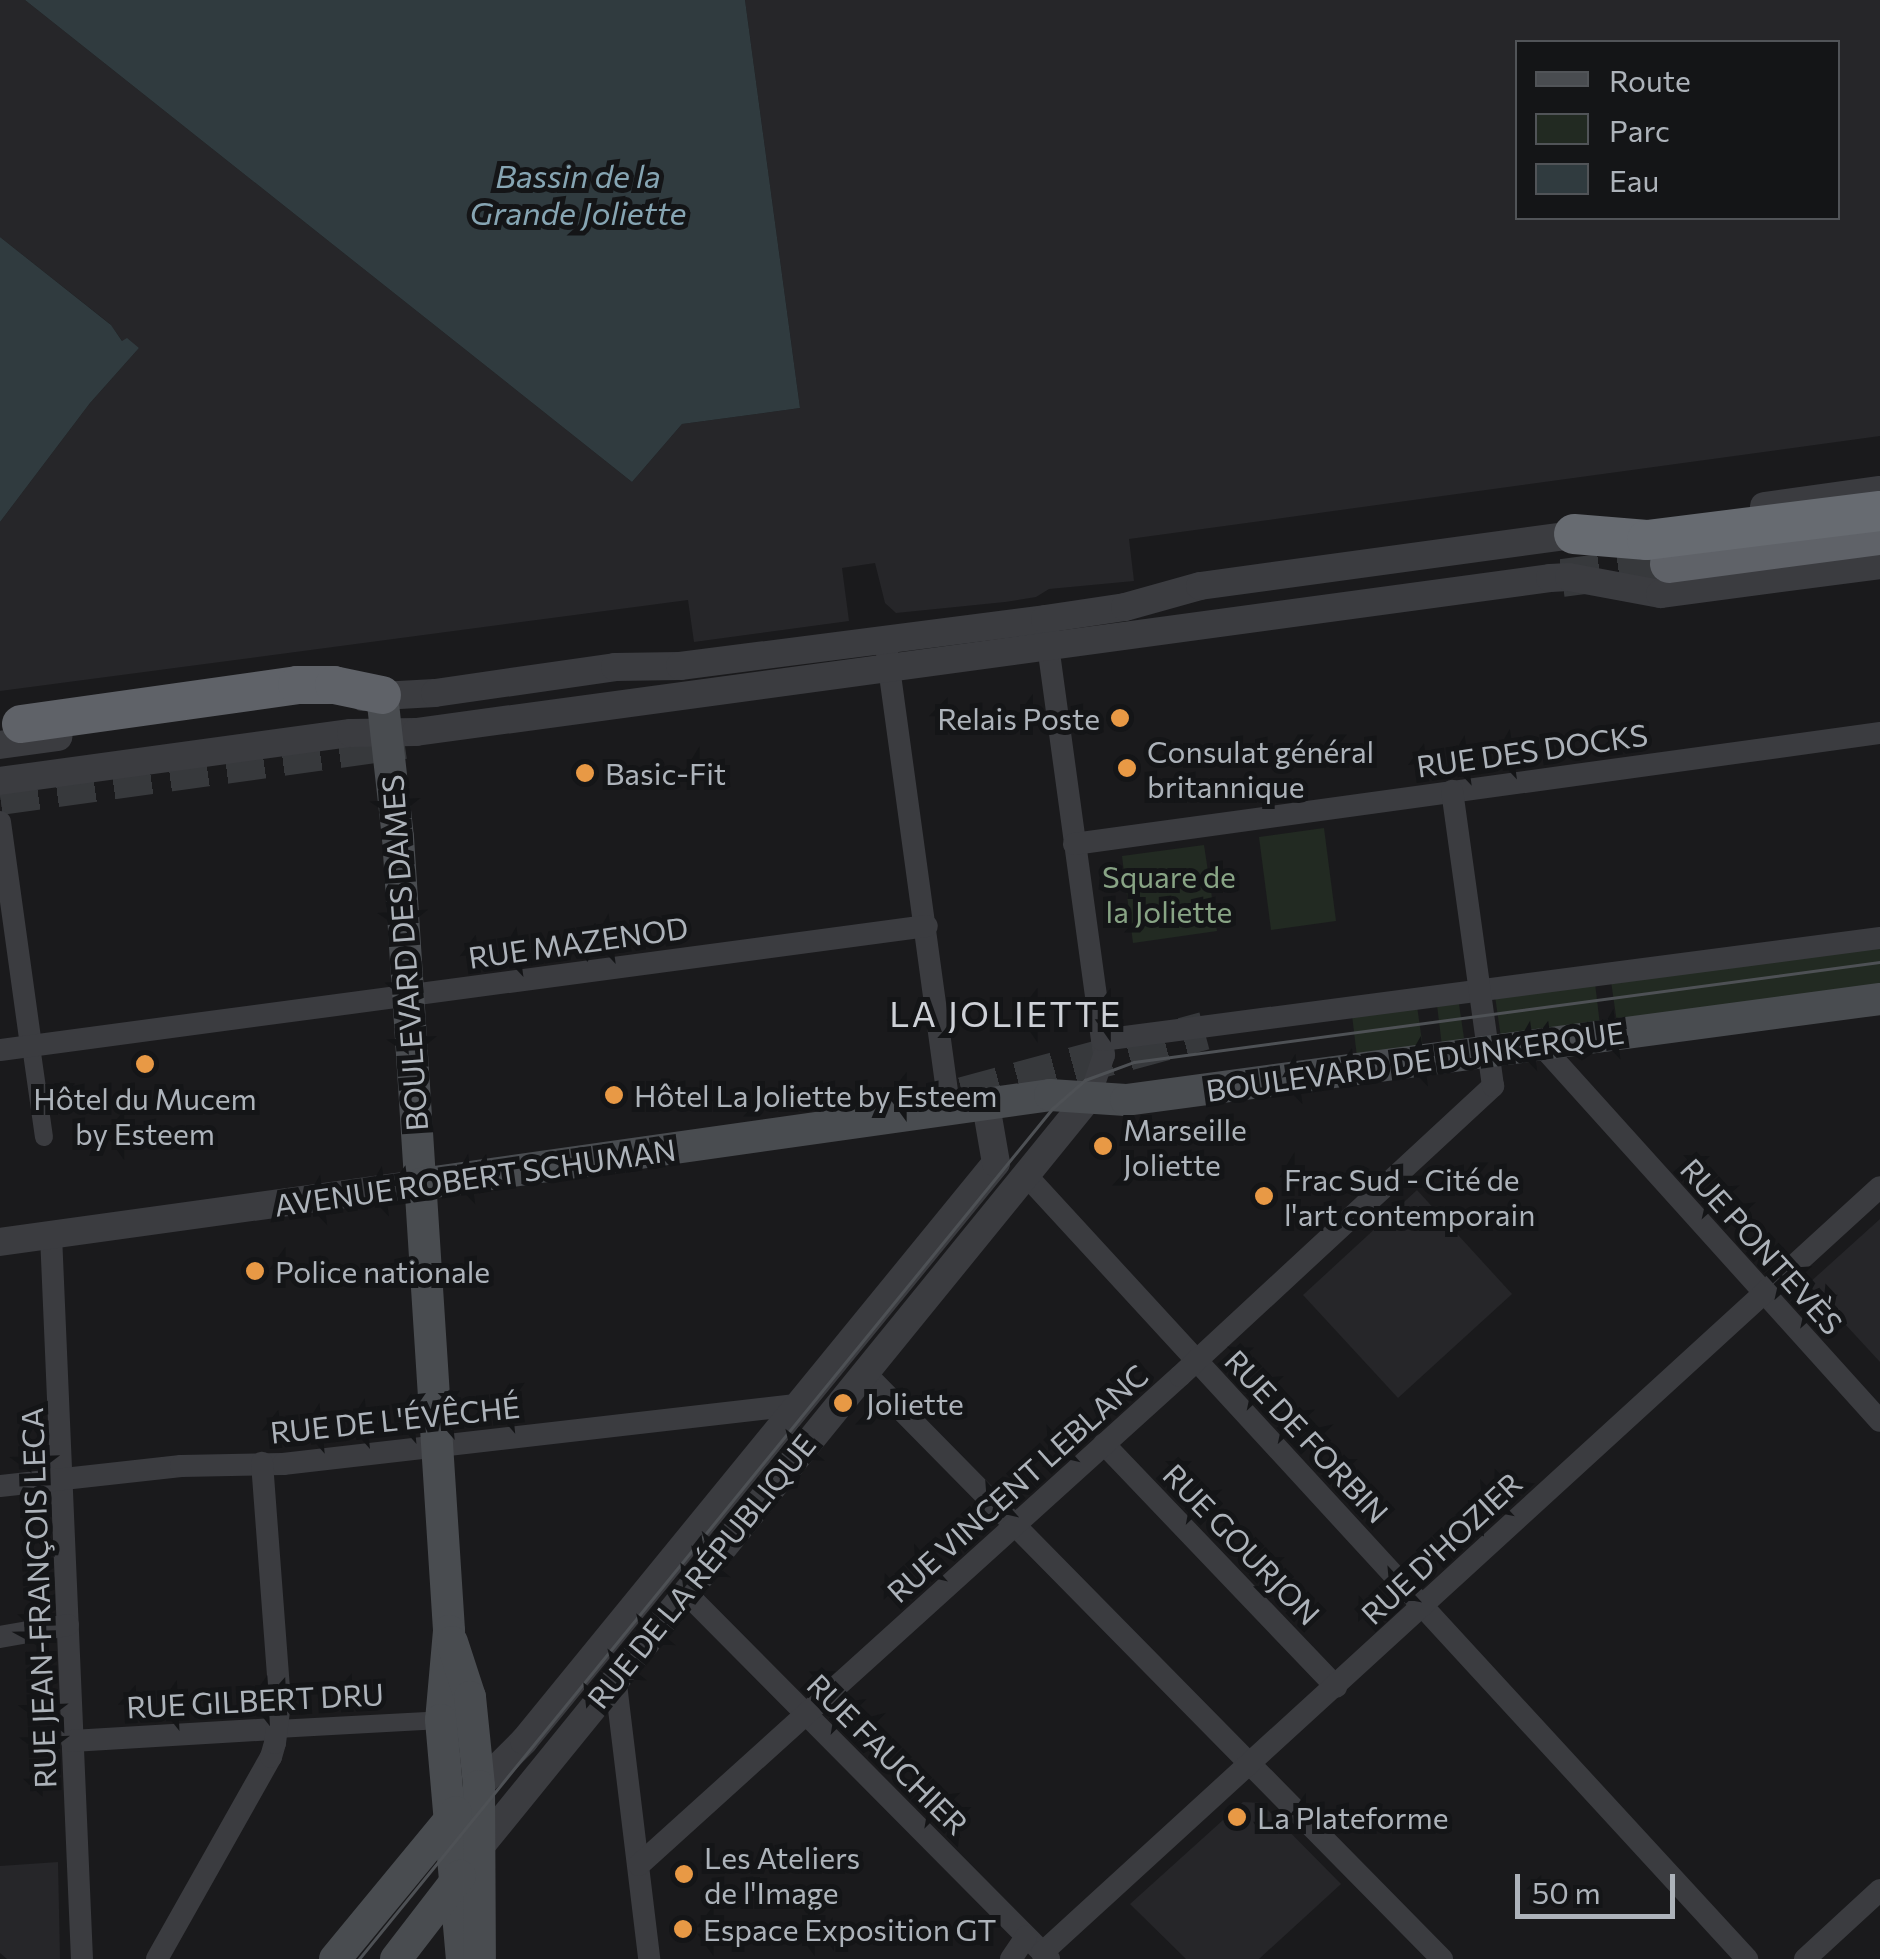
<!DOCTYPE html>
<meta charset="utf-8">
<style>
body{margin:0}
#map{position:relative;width:1880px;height:1959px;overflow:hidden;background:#1a1a1c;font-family:Commissioner,sans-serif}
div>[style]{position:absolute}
.built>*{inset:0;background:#262629}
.green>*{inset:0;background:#222a22}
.water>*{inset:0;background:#303b3f}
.trunk-tunnel>*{height:38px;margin-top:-19px;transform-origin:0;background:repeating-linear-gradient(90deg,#37393c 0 38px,transparent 0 57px)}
.pedestrian>*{height:18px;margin:-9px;padding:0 9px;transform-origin:9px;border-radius:9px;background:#3b3c40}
.minor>*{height:22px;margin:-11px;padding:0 11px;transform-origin:11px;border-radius:11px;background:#3b3c40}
.tertiary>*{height:28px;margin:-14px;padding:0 14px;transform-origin:14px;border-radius:14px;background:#3b3c40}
.secondary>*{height:32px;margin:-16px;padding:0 16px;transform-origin:16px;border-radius:16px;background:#494c50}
.trunk>*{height:38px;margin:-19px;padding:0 19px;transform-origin:19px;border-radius:19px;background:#5f6268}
.motorway>*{height:40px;margin:-20px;padding:0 20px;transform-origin:20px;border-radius:20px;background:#676b71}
.tram>*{height:2.5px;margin:-1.25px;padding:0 1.25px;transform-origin:1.25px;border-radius:1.25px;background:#4e5155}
.dots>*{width:28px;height:28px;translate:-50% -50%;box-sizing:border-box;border:5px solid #141517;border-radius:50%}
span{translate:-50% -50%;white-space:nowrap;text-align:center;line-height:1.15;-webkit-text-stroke:10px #141517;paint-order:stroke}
.poi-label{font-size:30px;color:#adb3ba}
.right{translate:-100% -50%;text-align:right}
.left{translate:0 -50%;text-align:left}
.street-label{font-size:30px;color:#adb3ba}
.park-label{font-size:30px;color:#88a485}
.water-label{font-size:32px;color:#86a5b3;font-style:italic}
.quarter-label{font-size:35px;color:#ced1d7;letter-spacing:2.5px}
.legend{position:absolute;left:1515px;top:40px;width:325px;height:180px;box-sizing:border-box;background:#141517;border:2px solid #515458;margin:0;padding:12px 18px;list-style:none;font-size:30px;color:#adb3ba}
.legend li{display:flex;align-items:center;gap:20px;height:50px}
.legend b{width:50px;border:2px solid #515458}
.scale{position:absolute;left:1515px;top:1874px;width:160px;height:45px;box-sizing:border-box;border:5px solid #adb3ba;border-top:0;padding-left:12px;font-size:30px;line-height:35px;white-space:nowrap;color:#adb3ba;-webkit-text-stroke:8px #141517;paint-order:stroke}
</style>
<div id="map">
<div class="built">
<div style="clip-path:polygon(evenodd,0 0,25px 0,632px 482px,682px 424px,800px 408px,745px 0,1880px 0,1880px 436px,1129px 539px,1134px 581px,1049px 589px,1036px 597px,1005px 602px,896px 613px,885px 603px,875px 563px,842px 568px,849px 621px,694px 642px,688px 600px,0 691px,0 522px,90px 403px,139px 348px,123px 342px,110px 324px,0 237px,0 0,1518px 42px,1838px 42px,1838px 218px,1518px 218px,1518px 42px)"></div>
<div style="clip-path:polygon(1417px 1190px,1512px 1294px,1398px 1398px,1303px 1295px)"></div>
<div style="clip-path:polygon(1880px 1219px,1880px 1362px,1808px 1284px)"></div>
<div style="clip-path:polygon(1243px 1802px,1261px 1803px,1341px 1884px,1259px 1959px,1186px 1959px,1130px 1904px)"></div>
<div style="clip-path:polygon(58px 1862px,60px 1959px,7px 1959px,0 1953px,0 1866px)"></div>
</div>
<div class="green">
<div style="clip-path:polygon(1324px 828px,1336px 921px,1271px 930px,1259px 837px)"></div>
<div style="clip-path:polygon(1204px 845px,1217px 931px,1133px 943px,1122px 856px)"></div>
<div style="clip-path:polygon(1880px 945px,1880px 987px,1617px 1023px,1611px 981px)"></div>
<div style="clip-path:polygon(1595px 983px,1600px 1025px,1501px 1038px,1495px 996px)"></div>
<div style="clip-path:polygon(1459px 1004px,1464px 1038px,1442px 1046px,1437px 1005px)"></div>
<div style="clip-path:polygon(1417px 1006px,1423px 1048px,1357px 1057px,1352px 1015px)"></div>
</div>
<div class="water">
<div style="clip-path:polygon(25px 0,745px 0,800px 408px,682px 424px,632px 482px)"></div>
<div style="clip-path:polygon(0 237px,111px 325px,122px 341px,127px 338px,139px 348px,90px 403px,0 522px)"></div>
</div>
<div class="trunk-tunnel">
<div style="left:1562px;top:578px;width:108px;rotate:-7.5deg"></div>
<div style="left:0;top:796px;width:408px;rotate:-7.9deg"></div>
<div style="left:963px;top:1096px;width:250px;rotate:-15.1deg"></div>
</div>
<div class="pedestrian">
<div style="left:31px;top:1046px;width:92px;rotate:81.9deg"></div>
<div style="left:277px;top:1729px;width:164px;rotate:-3.1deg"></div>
</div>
<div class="minor">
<div style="left:1046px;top:631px;width:428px;rotate:82.2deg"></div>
<div style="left:1104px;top:1055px;width:43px;rotate:108.9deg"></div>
<div style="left:887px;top:653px;width:461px;rotate:82.2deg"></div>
<div style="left:0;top:822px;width:226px;rotate:82.1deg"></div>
<div style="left:1074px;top:844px;width:814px;rotate:-7.84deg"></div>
<div style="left:1102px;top:1040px;width:785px;rotate:-7.47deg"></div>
<div style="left:1541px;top:1045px;width:506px;rotate:47.96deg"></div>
<div style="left:0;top:1050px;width:935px;rotate:-7.62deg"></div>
<div style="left:1025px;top:1174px;width:1067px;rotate:47.39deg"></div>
<div style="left:51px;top:1235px;width:725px;rotate:87.55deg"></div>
<div style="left:864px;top:1372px;width:824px;rotate:45.44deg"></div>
<div style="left:1104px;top:1444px;width:336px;rotate:46.3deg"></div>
<div style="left:0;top:1486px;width:182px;rotate:-6.3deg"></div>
<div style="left:181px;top:1466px;width:102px;rotate:-1.1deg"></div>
<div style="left:283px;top:1464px;width:516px;rotate:-6.56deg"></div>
<div style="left:685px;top:1592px;width:517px;rotate:45.24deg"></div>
<div style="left:0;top:1637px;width:69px;rotate:-10deg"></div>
<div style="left:615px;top:1676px;width:285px;rotate:83.1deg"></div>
<div style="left:72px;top:1741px;width:205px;rotate:-3.4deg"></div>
<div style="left:639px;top:1865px;width:729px;rotate:-42.11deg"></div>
<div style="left:1180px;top:1376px;width:427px;rotate:-42.8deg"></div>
<div style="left:1493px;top:1086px;width:298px;rotate:-97.9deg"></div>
<div style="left:1042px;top:1953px;width:1135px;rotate:-42.43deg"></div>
<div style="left:157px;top:1959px;width:232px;rotate:-60.6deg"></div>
<div style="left:271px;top:1757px;width:15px;rotate:-74deg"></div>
<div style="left:275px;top:1743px;width:41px;rotate:-83deg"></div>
<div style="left:280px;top:1702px;width:240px;rotate:-94.3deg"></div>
<div style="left:1011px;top:1959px;width:27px;rotate:-56deg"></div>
<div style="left:1805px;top:1959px;width:102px;rotate:-42.6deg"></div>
</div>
<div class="tertiary">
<div style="left:1764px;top:506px;width:117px;rotate:-7.9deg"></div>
<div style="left:363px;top:697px;width:72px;rotate:-3.2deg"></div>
<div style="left:435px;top:693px;width:182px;rotate:-8.2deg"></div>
<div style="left:615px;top:667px;width:65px;rotate:-0.9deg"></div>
<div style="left:680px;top:666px;width:368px;rotate:-7.3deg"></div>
<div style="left:1045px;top:619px;width:81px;rotate:-8.5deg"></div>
<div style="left:1125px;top:607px;width:78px;rotate:-15.6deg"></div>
<div style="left:1200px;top:586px;width:396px;rotate:-7.8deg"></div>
<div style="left:0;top:745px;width:59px;rotate:-7.9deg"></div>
<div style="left:0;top:781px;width:354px;rotate:-7.8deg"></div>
<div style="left:351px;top:733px;width:65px;rotate:-0.9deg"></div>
<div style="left:416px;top:732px;width:1144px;rotate:-7.73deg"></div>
<div style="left:1550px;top:578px;width:19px;rotate:-3deg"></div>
<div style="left:1569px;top:577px;width:93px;rotate:10.6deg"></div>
<div style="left:1660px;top:594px;width:222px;rotate:-7.5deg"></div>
<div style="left:0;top:1242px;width:424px;rotate:-7.9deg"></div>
<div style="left:479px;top:1786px;width:64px;rotate:-45deg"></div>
<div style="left:524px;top:1741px;width:746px;rotate:-50.76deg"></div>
<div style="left:996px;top:1163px;width:59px;rotate:-99.8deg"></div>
<div style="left:480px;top:1847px;width:968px;rotate:-50.91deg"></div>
</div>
<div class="secondary">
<div style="left:382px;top:695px;width:143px;rotate:83.6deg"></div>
<div style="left:398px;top:837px;width:796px;rotate:86.32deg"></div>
<div style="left:449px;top:1631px;width:89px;rotate:95.1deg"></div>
<div style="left:441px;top:1720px;width:240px;rotate:85deg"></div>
<div style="left:420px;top:1184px;width:636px;rotate:-8.04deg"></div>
<div style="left:1050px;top:1095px;width:76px;rotate:3.8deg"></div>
<div style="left:1126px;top:1100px;width:761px;rotate:-7.63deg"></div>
<div style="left:452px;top:1642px;width:58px;rotate:71.9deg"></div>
<div style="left:470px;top:1697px;width:89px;rotate:84.2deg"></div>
<div style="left:479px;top:1786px;width:173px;rotate:89.7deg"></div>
<div style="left:335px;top:1959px;width:190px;rotate:-50.5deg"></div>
<div style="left:396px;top:1959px;width:105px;rotate:-52.4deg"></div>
</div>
<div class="trunk">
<div style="left:1669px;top:564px;width:213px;rotate:-7.6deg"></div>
<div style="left:21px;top:724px;width:279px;rotate:-8deg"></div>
<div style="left:297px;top:685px;width:37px"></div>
<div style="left:334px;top:685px;width:49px;rotate:11.8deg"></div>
</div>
<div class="motorway">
<div style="left:1574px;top:534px;width:73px;rotate:4.7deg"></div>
<div style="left:1647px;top:540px;width:235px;rotate:-7.1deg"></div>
</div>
<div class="tram">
<div style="left:359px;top:1959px;width:1097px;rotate:-50.81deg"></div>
<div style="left:1052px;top:1109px;width:44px;rotate:-41.3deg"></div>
<div style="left:1085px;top:1080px;width:52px;rotate:-20.2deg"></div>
<div style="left:1134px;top:1062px;width:753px;rotate:-7.63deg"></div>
</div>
<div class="dots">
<div style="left:1120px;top:718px;background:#e89945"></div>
<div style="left:1127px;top:768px;background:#e89945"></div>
<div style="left:585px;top:773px;background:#e89945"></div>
<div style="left:145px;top:1064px;background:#e89945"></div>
<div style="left:614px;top:1095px;background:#e89945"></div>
<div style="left:1103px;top:1146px;background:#e89945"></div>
<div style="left:1264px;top:1196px;background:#e89945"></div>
<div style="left:255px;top:1271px;background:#e89945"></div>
<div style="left:843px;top:1403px;background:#e89945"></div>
<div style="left:1237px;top:1817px;background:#e89945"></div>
<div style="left:684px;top:1874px;background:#e89945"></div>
<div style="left:683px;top:1929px;background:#e89945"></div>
</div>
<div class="poi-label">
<span class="right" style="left:1100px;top:718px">Relais Poste</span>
<span class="left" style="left:1147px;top:768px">Consulat général<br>britannique</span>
<span class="left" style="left:605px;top:773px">Basic-Fit</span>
<span class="left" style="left:634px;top:1095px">Hôtel La Joliette by Esteem</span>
<span style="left:145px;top:1115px">Hôtel du Mucem<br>by Esteem</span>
<span class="left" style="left:1123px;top:1146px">Marseille<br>Joliette</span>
<span class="left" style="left:1284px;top:1196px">Frac Sud - Cité de<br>l'art contemporain</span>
<span class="left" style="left:275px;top:1271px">Police nationale</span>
<span class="left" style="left:866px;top:1403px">Joliette</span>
<span class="left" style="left:1257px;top:1817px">La Plateforme</span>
<span class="left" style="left:704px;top:1874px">Les Ateliers<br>de l'Image</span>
<span class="left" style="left:703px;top:1929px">Espace Exposition GT</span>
</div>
<div class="street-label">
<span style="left:1532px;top:750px;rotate:-8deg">RUE DES DOCKS</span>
<span style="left:578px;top:942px;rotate:-8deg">RUE MAZENOD</span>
<span style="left:404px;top:953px;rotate:-94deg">BOULEVARD DES DAMES</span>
<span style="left:1415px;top:1061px;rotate:-8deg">BOULEVARD DE DUNKERQUE</span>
<span style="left:475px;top:1177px;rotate:-8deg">AVENUE ROBERT SCHUMAN</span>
<span style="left:1762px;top:1246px;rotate:48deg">RUE PONTEVÈS</span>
<span style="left:395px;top:1419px;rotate:-6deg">RUE DE L'ÉVÊCHÉ</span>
<span style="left:1307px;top:1436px;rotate:47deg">RUE DE FORBIN</span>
<span style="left:1017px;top:1483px;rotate:-42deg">RUE VINCENT LEBLANC</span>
<span style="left:1242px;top:1544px;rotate:46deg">RUE GOURJON</span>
<span style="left:1441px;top:1548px;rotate:-43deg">RUE D'HOZIER</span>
<span style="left:701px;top:1571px;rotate:-51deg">RUE DE LA RÉPUBLIQUE</span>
<span style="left:38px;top:1598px;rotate:-92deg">RUE JEAN-FRANÇOIS LECA</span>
<span style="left:255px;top:1700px;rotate:-3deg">RUE GILBERT DRU</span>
<span style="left:888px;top:1754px;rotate:45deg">RUE FAUCHIER</span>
</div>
<div class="park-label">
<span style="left:1169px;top:893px">Square de<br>la Joliette</span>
</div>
<div class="water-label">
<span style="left:578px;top:194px">Bassin de la<br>Grande Joliette</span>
</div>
<div class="quarter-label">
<span style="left:1006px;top:1013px">LA JOLIETTE</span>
</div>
<ul class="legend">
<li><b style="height:12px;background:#494c50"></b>Route</li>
<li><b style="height:28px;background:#222a22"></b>Parc</li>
<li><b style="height:28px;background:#303b3f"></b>Eau</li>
</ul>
<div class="scale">50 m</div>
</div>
